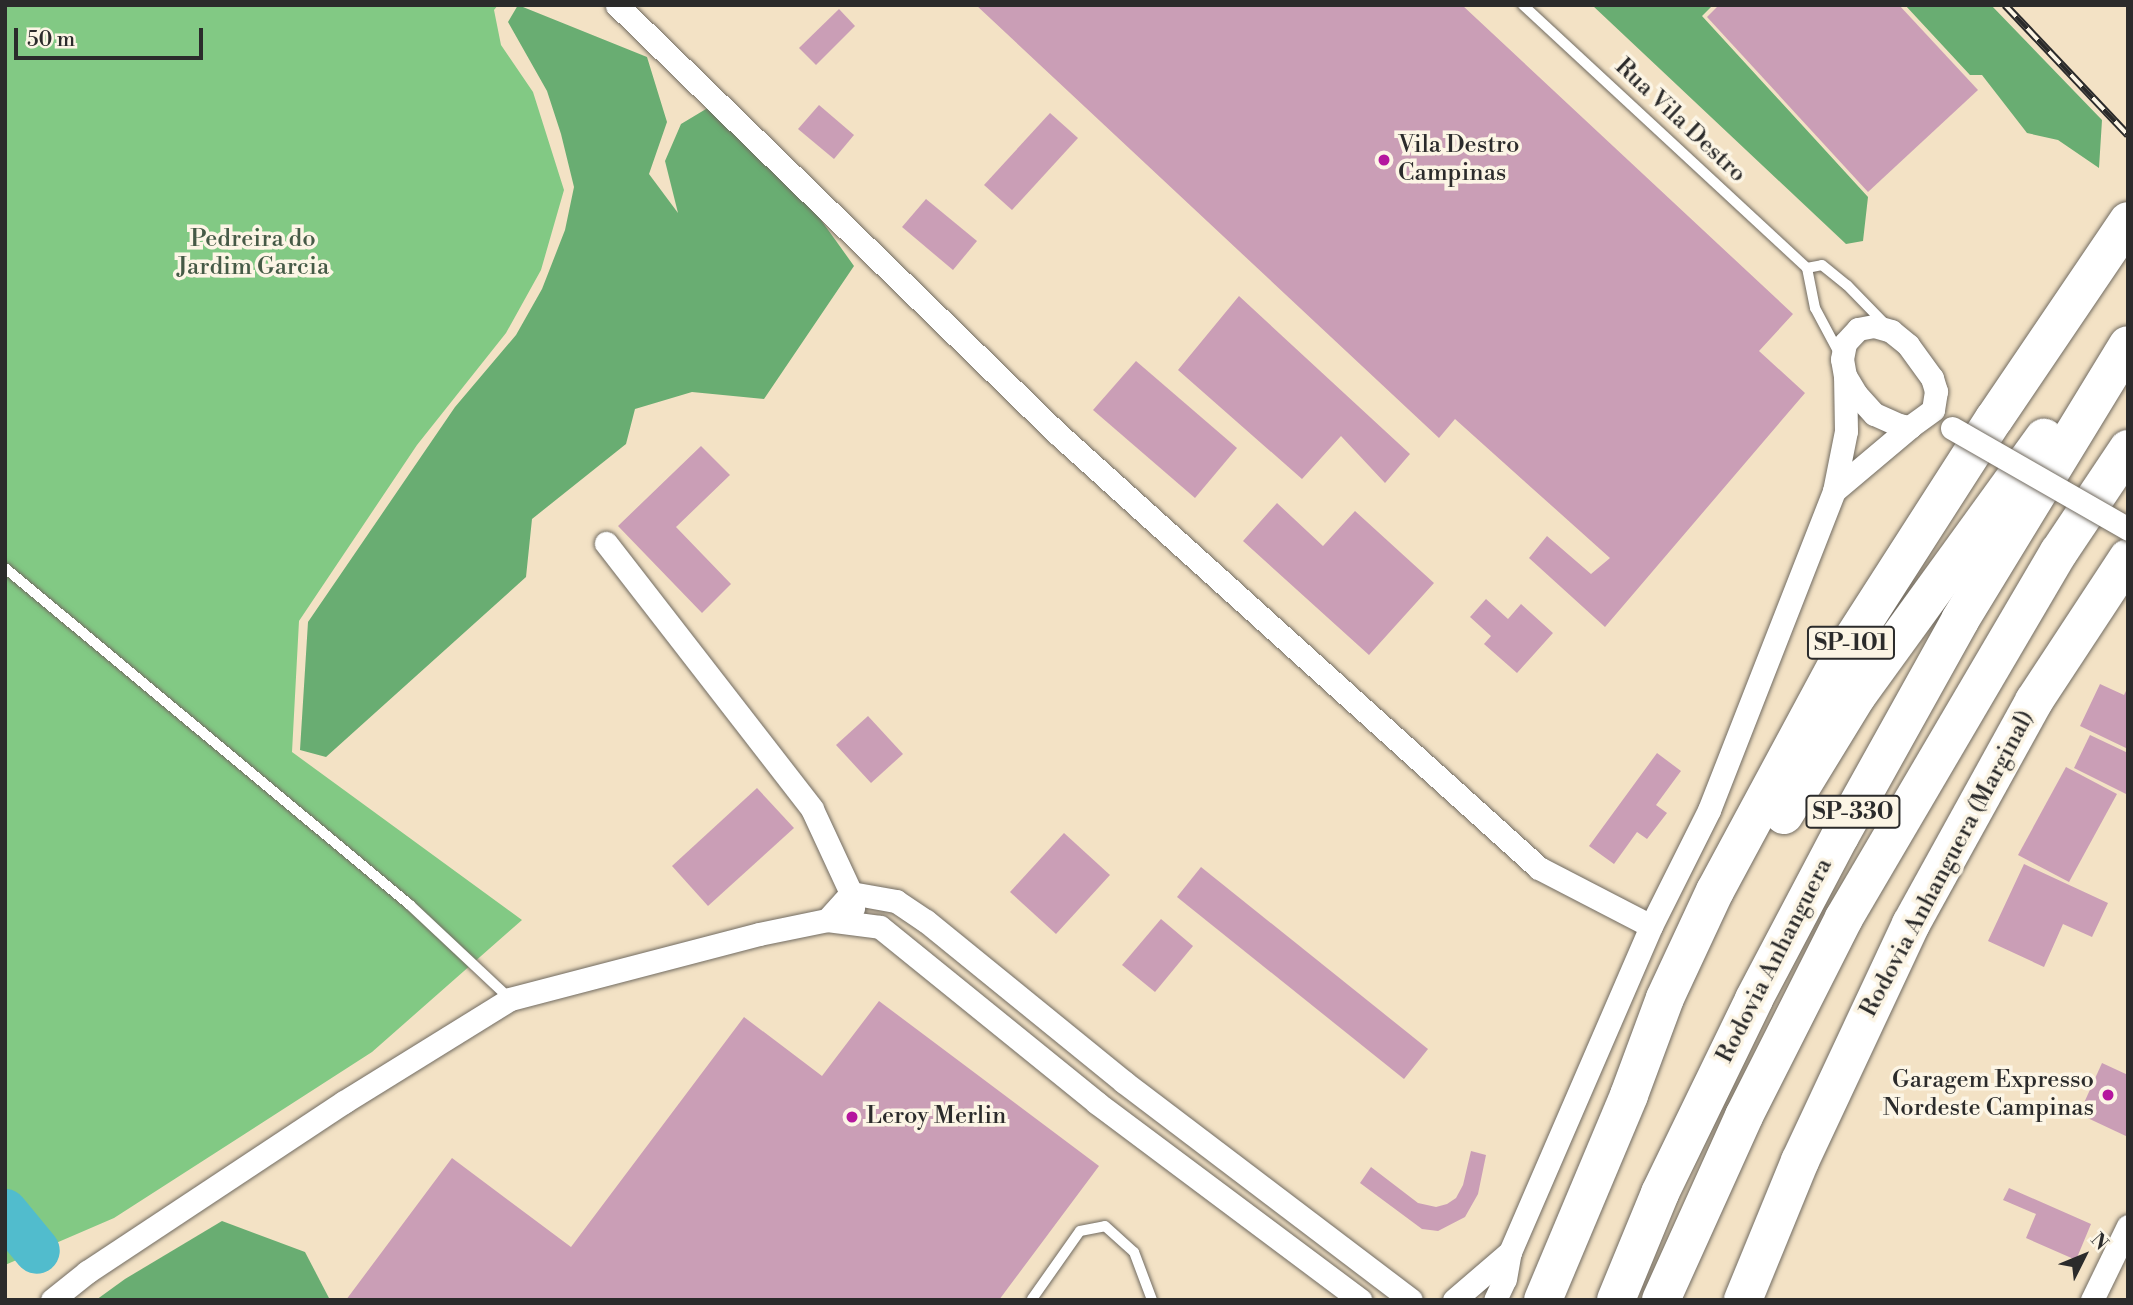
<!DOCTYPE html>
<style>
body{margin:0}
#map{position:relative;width:2133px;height:1305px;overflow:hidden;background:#f3e2c5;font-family:"Libre Bodoni",serif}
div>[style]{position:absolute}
.green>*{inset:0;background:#82c984}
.forest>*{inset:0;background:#69ad72}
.river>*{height:46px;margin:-23px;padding:0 23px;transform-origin:23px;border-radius:23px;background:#51bccd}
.building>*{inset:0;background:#ca9eb6}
.roads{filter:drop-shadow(0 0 2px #716b61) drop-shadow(0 0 2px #716b61)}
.lane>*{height:10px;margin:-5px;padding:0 5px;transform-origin:5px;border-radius:5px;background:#fff}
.street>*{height:23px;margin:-11.5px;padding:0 11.5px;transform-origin:11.5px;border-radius:11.5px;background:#fff}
.highway>*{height:38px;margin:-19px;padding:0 19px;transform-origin:19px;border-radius:19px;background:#fff}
.rail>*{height:8px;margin-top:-4px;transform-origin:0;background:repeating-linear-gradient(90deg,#fcf5e5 0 16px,#2b2b2b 0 32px);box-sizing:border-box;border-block:2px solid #2b2b2b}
.bridges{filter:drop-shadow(0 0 2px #716b61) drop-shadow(0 0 2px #716b61)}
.street-bridge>*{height:23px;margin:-11.5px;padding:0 11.5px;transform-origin:11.5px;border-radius:11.5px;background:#fff}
.dots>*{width:19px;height:19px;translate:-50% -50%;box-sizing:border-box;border:4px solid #fcf5e5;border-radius:50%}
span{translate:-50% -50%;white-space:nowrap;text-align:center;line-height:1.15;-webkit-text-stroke:7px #fcf5e5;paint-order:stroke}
.shield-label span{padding:2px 5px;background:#fcf5e5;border:2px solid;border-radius:5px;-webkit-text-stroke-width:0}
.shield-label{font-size:23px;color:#2b2b2b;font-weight:700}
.street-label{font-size:24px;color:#2b2b2b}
.poi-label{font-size:24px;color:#2b2b2b}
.left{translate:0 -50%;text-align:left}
.right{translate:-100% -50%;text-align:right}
.park-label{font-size:24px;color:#455a46}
.frame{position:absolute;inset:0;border:7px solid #2b2b2b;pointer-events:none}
.north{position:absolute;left:2049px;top:1221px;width:70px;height:70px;-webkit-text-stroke:5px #fcf5e5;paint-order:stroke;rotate:47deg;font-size:19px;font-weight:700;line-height:28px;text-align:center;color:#2b2b2b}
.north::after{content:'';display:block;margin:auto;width:24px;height:32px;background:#2b2b2b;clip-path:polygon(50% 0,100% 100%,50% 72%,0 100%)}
.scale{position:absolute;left:14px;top:28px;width:189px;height:32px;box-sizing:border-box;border:4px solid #2b2b2b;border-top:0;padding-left:9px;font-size:21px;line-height:24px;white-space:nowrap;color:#2b2b2b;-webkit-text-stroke:5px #fcf5e5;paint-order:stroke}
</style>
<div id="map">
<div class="green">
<div style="clip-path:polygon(5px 5px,498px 5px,494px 10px,501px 45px,533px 92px,564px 190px,541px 270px,506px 333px,417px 445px,299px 621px,292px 752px,522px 920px,372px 1052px,114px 1218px,5px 1265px)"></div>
</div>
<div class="forest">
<div style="clip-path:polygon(518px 5px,647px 57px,667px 122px,649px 174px,678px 213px,665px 161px,681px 124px,711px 106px,811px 206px,854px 266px,764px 399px,692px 392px,635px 409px,626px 444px,532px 519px,526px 577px,326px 757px,300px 750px,308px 622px,455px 407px,516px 335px,542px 289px,565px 230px,574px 187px,561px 134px,547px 91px,508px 22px)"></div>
<div style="clip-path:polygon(1592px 5px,1713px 5px,1702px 16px,1868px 197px,1863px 241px,1846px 244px)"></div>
<div style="clip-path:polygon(1905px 5px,1991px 5px,2102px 120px,2099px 168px,2058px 140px,2027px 133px,1982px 75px,1970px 75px)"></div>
<div style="clip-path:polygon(222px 1221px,305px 1252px,330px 1300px,96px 1300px,125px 1279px)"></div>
</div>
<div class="river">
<div style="left:5px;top:1212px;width:50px;rotate:50.6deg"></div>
</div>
<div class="building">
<div style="clip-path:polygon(976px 5px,1462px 5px,1793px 314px,1759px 351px,1805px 393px,1605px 627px,1529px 558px,1547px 536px,1591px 574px,1610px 558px,1455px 419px,1439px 438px)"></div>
<div style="clip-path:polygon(1719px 5px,1899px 5px,1978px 90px,1868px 192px,1707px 17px)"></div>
<div style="clip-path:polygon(839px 9px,855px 26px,816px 65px,799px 48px)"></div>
<div style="clip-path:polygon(819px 105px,854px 135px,834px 159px,798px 129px)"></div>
<div style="clip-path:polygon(1050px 113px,1078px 138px,1012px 210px,984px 185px)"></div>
<div style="clip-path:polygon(926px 199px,977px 241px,953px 270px,902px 227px)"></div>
<div style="clip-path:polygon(1239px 296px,1410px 454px,1385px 483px,1341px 436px,1302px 479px,1178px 370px)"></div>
<div style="clip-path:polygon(1136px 361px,1237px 448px,1195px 498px,1093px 410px)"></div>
<div style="clip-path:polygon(701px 446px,730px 475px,676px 527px,731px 584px,702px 613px,618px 526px)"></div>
<div style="clip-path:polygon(1277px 503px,1323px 546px,1355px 511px,1434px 583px,1369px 655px,1243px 541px)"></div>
<div style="clip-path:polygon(1486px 599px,1508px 619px,1521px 604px,1553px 633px,1517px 673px,1484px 644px,1491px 636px,1470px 617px)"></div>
<div style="clip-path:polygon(2100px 684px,2124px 695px,2128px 687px,2128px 749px,2080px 726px)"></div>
<div style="clip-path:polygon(868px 716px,903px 754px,871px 783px,836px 745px)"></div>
<div style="clip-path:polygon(2090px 735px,2128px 753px,2128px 795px,2074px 768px)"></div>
<div style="clip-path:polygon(1657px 753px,1681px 771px,1656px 805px,1667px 813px,1647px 839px,1637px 832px,1614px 864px,1589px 846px)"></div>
<div style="clip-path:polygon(2066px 767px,2117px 794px,2069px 882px,2018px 855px)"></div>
<div style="clip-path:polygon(757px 788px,794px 828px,708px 906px,672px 866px)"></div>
<div style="clip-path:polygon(1064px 833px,1110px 875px,1056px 934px,1010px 892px)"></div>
<div style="clip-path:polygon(2024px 864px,2108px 903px,2092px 937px,2063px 924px,2044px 967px,1988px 941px)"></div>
<div style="clip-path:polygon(1201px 867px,1428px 1049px,1404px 1079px,1177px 897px)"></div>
<div style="clip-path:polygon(1161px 919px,1193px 946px,1155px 992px,1122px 965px)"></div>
<div style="clip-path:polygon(879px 1001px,1099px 1166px,999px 1300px,346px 1300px,452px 1158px,571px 1247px,744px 1017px,822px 1076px)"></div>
<div style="clip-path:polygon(2102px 1063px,2128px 1075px,2128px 1137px,2079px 1114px)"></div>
<div style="clip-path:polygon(1471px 1151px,1486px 1155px,1478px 1194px,1465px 1217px,1438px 1231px,1422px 1229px,1360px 1183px,1371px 1167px,1418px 1203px,1436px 1207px,1447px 1204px,1456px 1198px,1463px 1185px)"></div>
<div style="clip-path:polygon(2009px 1188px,2091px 1224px,2076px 1260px,2026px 1238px,2036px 1214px,2003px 1200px)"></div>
</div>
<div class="roads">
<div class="lane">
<div style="left:1523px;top:5px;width:387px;rotate:42.8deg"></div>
<div style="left:1807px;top:268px;width:41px;rotate:78.7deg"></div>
<div style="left:1815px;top:308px;width:51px;rotate:61.9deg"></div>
<div style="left:1807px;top:268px;width:15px;rotate:-11deg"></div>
<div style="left:1822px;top:265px;width:32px;rotate:39deg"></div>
<div style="left:1847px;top:285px;width:54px;rotate:45.7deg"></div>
<div style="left:5px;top:568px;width:527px;rotate:39.76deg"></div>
<div style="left:410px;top:905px;width:137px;rotate:43.2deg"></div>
<div style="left:1032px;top:1299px;width:83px;rotate:-54.8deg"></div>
<div style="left:1080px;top:1231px;width:25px;rotate:-11deg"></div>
<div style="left:1105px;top:1226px;width:39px;rotate:42deg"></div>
<div style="left:1134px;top:1252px;width:51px;rotate:69.4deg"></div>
</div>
<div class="street">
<div style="left:617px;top:5px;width:614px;rotate:44.21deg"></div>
<div style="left:1057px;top:433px;width:649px;rotate:42.07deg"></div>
<div style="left:1539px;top:868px;width:126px;rotate:27.4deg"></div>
<div style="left:1874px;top:326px;width:18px;rotate:16deg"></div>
<div style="left:1891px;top:331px;width:22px;rotate:39deg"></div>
<div style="left:1908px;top:345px;width:41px;rotate:54deg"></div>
<div style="left:1932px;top:378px;width:14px;rotate:73deg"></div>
<div style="left:1936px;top:391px;width:19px;rotate:99deg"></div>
<div style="left:1933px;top:410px;width:29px;rotate:144deg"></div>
<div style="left:1910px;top:427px;width:11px;rotate:-170deg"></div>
<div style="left:1899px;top:425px;width:27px;rotate:-156deg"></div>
<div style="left:1874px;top:414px;width:27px;rotate:-132deg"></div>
<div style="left:1856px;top:394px;width:21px;rotate:-121deg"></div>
<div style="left:1845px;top:376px;width:17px;rotate:-100deg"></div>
<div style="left:1842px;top:359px;width:16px;rotate:-79deg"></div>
<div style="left:1845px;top:343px;width:19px;rotate:-47deg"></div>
<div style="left:1858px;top:329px;width:16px;rotate:-11deg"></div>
<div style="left:1834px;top:491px;width:99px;rotate:-40.1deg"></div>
<div style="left:606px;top:543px;width:336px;rotate:52.2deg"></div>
<div style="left:812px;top:809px;width:93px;rotate:65.1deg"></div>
<div style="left:851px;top:893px;width:15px;rotate:82deg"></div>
<div style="left:827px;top:920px;width:36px;rotate:-48deg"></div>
<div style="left:851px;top:893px;width:46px;rotate:10.1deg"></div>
<div style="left:896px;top:901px;width:36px;rotate:34deg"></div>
<div style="left:926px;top:921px;width:255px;rotate:39.1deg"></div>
<div style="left:1124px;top:1082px;width:360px;rotate:37.2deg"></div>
<div style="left:52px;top:1300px;width:45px;rotate:-38.7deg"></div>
<div style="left:87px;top:1272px;width:308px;rotate:-33.5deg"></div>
<div style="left:344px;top:1102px;width:195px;rotate:-31.8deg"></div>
<div style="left:510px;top:999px;width:257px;rotate:-14.6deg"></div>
<div style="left:759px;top:934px;width:69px;rotate:-11.6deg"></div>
<div style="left:827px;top:920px;width:53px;rotate:7.5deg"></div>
<div style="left:880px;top:927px;width:279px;rotate:39deg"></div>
<div style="left:1097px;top:1103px;width:329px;rotate:36.8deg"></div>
<div style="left:1454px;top:1300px;width:74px;rotate:-40.6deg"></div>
<div style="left:1495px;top:1300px;width:23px;rotate:-65deg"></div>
<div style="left:1505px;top:1279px;width:27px;rotate:-80deg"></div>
<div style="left:1510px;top:1252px;width:355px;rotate:-66.6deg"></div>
<div style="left:1651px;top:926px;width:130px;rotate:-63.4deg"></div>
<div style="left:1709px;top:810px;width:343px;rotate:-68.6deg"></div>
<div style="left:1834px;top:491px;width:61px;rotate:-78.7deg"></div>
<div style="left:1846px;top:431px;width:55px;rotate:-91deg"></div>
<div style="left:2092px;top:1300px;width:82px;rotate:-64.1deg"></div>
</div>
<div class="highway">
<div style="left:1784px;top:815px;width:140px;rotate:-58.5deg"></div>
<div style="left:1857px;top:696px;width:319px;rotate:-54.1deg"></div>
<div style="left:1543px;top:1300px;width:222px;rotate:-67.2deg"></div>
<div style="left:1629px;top:1095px;width:103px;rotate:-69.6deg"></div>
<div style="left:1665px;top:998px;width:118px;rotate:-65deg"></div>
<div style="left:1715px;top:891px;width:266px;rotate:-61.7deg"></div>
<div style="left:1841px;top:657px;width:283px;rotate:-57.3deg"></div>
<div style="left:1994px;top:419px;width:239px;rotate:-55.9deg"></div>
<div style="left:1616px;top:1300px;width:116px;rotate:-67.6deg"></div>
<div style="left:1660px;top:1193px;width:216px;rotate:-64.1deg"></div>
<div style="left:1754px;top:999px;width:184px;rotate:-62.2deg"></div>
<div style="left:1840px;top:836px;width:247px;rotate:-60.9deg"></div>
<div style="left:1960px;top:620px;width:322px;rotate:-58.6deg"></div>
<div style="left:1661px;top:1300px;width:202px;rotate:-65.7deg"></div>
<div style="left:1744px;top:1116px;width:222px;rotate:-63.2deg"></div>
<div style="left:1844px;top:918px;width:424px;rotate:-59.6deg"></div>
<div style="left:2059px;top:552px;width:124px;rotate:-56.2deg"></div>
<div style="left:1743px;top:1300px;width:150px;rotate:-67.7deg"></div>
<div style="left:1800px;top:1161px;width:262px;rotate:-64.9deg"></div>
<div style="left:1911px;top:924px;width:255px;rotate:-61.1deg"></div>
<div style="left:2034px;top:701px;width:171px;rotate:-56.7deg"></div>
</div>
</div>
<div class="rail">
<div style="left:2005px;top:5px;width:179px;rotate:46.6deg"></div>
</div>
<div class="bridges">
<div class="street-bridge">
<div style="left:1952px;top:428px;width:203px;rotate:29.8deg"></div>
</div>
</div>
<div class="dots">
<div style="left:1384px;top:160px;background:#b5179e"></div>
<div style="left:2108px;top:1095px;background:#b5179e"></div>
<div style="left:852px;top:1117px;background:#b5179e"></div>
</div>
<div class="shield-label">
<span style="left:1851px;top:643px">SP-101</span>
<span style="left:1853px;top:812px">SP-330</span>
</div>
<div class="street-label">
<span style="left:1680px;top:121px;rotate:43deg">Rua Vila Destro</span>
<span style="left:1948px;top:864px;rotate:-62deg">Rodovia Anhanguera (Marginal)</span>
<span style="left:1775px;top:961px;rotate:-63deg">Rodovia Anhanguera</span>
</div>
<div class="poi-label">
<span class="left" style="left:1398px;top:160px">Vila Destro<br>Campinas</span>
<span class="right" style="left:2094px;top:1095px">Garagem Expresso<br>Nordeste Campinas</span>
<span class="left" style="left:866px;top:1117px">Leroy Merlin</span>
</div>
<div class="park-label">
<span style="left:253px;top:254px">Pedreira do<br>Jardim Garcia</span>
</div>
<div class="frame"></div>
<div class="north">N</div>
<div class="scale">50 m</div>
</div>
